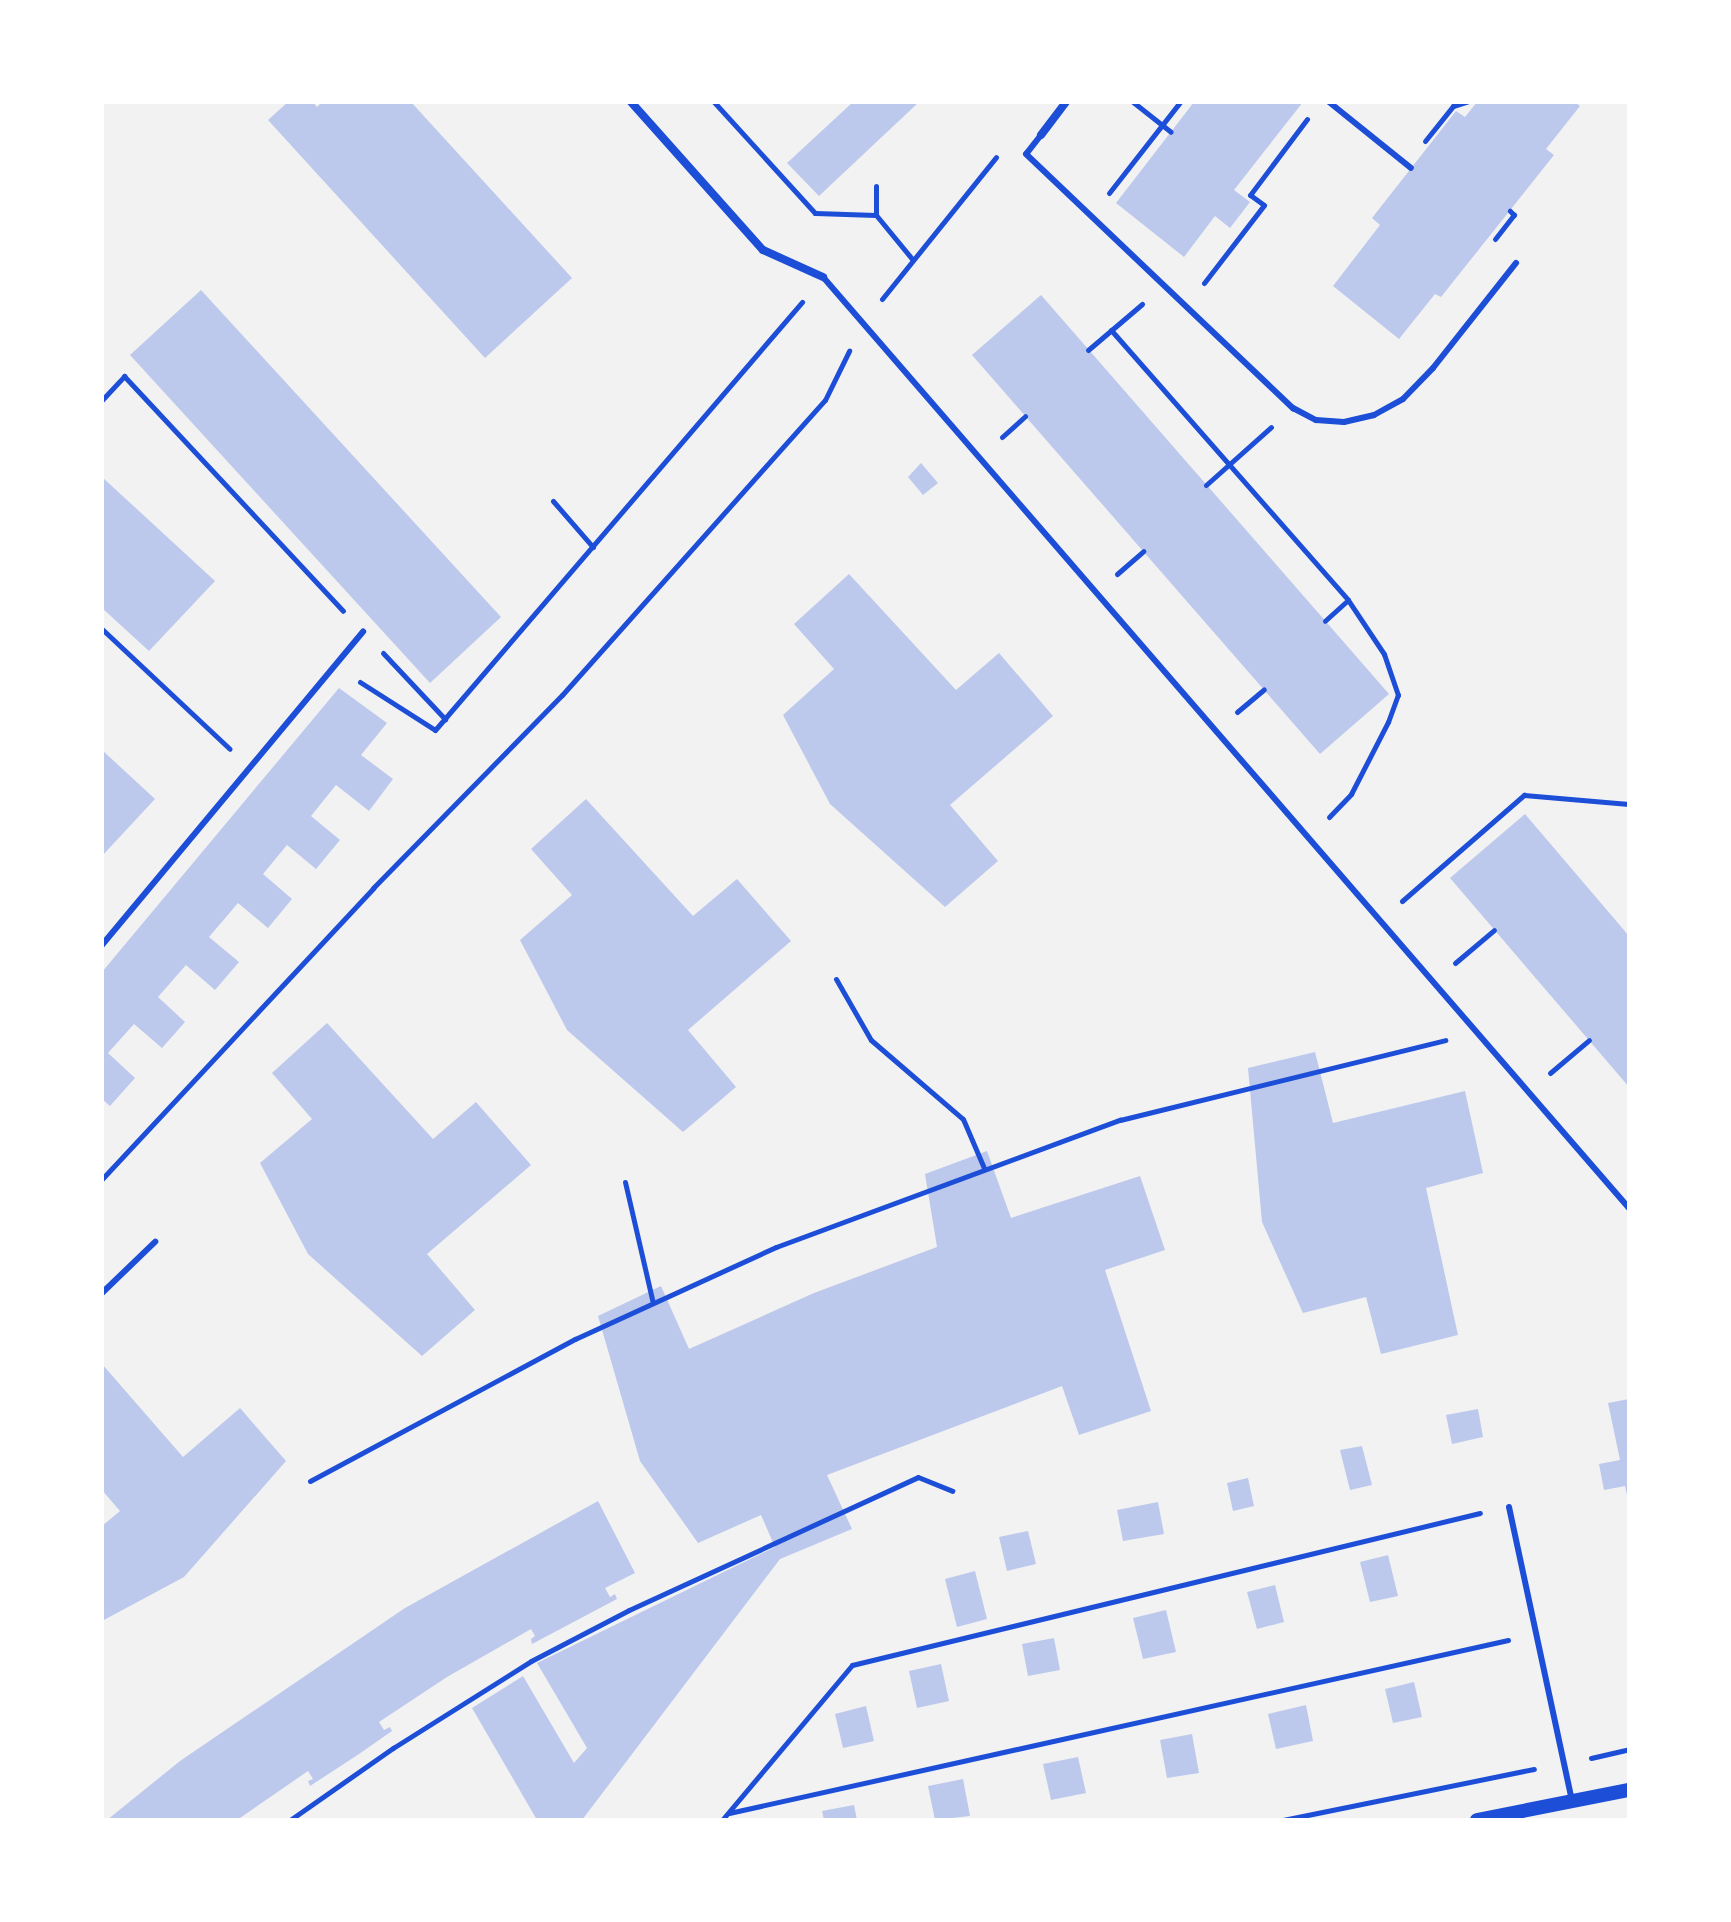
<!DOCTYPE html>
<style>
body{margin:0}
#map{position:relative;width:1731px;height:1922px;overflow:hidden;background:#f2f2f2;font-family:"IBM Plex Sans",sans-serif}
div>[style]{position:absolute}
.building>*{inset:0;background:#bdc9ec}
.path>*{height:5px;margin:-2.5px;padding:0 2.5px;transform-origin:2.5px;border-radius:2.5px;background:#1d4ed8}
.service>*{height:6px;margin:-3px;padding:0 3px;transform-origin:3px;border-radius:3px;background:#1d4ed8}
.minor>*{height:8px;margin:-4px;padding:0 4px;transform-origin:4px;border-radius:4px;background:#1d4ed8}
.tertiary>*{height:14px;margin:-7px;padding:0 7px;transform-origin:7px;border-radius:7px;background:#1d4ed8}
span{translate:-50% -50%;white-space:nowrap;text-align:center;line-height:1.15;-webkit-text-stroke:6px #fff;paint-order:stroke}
.frame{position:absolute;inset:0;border:104px solid #fff;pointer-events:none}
</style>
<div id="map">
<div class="building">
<div style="clip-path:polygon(288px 102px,313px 102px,317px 107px,322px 102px,411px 102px,572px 278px,485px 358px,268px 120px)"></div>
<div style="clip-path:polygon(853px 102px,919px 102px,819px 196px,787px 163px)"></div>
<div style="clip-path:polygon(1194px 102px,1303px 102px,1234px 190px,1250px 202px,1230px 228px,1215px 216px,1184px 257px,1116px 203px)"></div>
<div style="clip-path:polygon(1477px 102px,1575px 102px,1580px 106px,1546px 149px,1554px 155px,1441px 297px,1435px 294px,1399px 339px,1333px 286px,1380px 225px,1372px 218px,1456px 111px,1465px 117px)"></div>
<div style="clip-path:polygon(201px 290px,501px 617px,430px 683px,130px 355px)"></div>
<div style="clip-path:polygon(1041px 295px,1389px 694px,1320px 754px,972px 355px)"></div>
<div style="clip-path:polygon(921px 463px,938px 483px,923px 495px,908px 477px)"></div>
<div style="clip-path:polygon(102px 477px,215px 581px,149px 651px,102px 608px)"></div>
<div style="clip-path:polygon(849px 574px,956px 690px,999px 653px,1053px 716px,950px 805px,998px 861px,945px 907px,830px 804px,783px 715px,834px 669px,794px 624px)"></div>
<div style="clip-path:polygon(339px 688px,387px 723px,361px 755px,393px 779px,369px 811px,336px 785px,311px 816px,340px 840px,316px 869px,287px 845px,263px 874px,292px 899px,268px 928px,238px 903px,209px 937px,239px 962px,215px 990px,186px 965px,158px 997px,185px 1022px,162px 1048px,134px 1024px,108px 1053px,135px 1078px,110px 1106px,102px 1099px,102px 972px)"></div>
<div style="clip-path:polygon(102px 750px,155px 799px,102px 856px)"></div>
<div style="clip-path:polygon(586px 799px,693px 916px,737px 879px,791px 941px,688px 1030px,736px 1087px,683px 1132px,567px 1030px,520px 940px,572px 895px,531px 849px)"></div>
<div style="clip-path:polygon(1525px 814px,1629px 936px,1629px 1087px,1450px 878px)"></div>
<div style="clip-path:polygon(327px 1023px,433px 1139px,476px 1102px,531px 1165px,427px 1254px,475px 1310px,422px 1356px,308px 1254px,260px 1163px,312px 1119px,272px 1073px)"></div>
<div style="clip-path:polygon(1315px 1052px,1333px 1123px,1465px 1091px,1483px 1173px,1426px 1188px,1458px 1335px,1381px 1354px,1366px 1297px,1303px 1313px,1262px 1222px,1248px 1068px)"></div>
<div style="clip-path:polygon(987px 1151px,1011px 1218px,1140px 1176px,1165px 1250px,1105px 1270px,1151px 1411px,1079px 1435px,1062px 1386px,827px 1475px,852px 1529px,780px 1559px,582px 1820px,537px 1820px,472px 1708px,523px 1676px,574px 1763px,587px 1748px,537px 1663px,775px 1547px,761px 1515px,698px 1543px,640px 1461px,598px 1316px,661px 1286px,689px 1349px,814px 1293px,937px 1247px,925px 1174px)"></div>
<div style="clip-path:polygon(102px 1364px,183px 1457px,240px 1408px,286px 1461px,184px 1577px,102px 1621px,102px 1526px,120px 1511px,102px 1490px)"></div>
<div style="clip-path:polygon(1629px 1399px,1629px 1500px,1628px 1500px,1625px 1486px,1604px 1490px,1599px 1464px,1620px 1460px,1608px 1403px)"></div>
<div style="clip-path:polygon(1478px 1409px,1483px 1437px,1452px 1444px,1446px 1415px)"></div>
<div style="clip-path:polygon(1362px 1446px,1372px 1485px,1350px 1490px,1340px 1450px)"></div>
<div style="clip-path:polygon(1248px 1478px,1254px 1506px,1233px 1511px,1227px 1483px)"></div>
<div style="clip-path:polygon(598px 1501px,635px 1573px,605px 1588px,610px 1597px,615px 1594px,617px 1599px,532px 1644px,531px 1639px,535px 1636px,531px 1629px,447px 1677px,379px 1722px,384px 1730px,390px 1727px,392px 1731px,359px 1754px,310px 1786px,308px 1781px,313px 1779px,308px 1771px,237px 1820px,107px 1820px,180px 1761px,405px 1608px)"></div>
<div style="clip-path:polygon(1158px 1502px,1164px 1534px,1123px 1541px,1117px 1510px)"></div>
<div style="clip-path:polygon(1028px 1531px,1036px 1564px,1007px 1571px,999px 1537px)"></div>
<div style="clip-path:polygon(1388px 1555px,1398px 1596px,1370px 1602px,1360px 1562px)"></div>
<div style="clip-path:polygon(975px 1571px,987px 1619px,957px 1627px,945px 1579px)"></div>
<div style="clip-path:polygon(1275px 1585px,1284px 1622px,1257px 1629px,1247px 1592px)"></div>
<div style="clip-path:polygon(1166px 1610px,1176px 1652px,1143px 1659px,1133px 1618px)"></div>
<div style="clip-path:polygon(1054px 1638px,1060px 1670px,1028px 1676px,1022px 1644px)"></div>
<div style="clip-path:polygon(941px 1664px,949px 1701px,917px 1708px,909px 1671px)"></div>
<div style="clip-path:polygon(1414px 1682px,1422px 1717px,1393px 1723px,1385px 1689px)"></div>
<div style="clip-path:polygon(1306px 1705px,1313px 1741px,1276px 1749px,1268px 1714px)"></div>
<div style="clip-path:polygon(866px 1706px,874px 1741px,843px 1748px,835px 1714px)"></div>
<div style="clip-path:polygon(1192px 1734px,1199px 1773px,1167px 1778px,1160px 1740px)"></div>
<div style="clip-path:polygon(1078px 1757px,1086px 1793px,1051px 1800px,1043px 1764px)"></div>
<div style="clip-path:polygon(963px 1779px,970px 1816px,935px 1820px,928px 1786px)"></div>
<div style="clip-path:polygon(854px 1805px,857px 1820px,824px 1820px,822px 1811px)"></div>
</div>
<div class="path">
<div style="left:714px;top:102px;width:150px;rotate:47.7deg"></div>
<div style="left:815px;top:213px;width:61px;rotate:1.9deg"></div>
<div style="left:876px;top:215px;width:58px;rotate:50.6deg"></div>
<div style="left:1133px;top:102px;width:48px;rotate:38.3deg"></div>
<div style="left:1425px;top:141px;width:45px;rotate:-51.3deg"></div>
<div style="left:1453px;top:106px;width:14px;rotate:-17deg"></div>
<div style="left:1109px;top:193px;width:115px;rotate:-52deg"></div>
<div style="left:876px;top:215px;width:29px;rotate:-90deg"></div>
<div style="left:1495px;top:239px;width:31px;rotate:-52deg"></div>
<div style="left:1514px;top:215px;width:6px;rotate:-135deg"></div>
<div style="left:1204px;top:283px;width:98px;rotate:-52.4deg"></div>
<div style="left:1264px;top:205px;width:17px;rotate:-144deg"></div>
<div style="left:1250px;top:195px;width:95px;rotate:-53.1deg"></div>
<div style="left:882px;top:299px;width:182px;rotate:-51.2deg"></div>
<div style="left:1111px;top:330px;width:359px;rotate:48.7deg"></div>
<div style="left:1348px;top:600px;width:31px;rotate:138deg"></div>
<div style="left:1088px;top:350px;width:71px;rotate:-40.4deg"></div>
<div style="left:102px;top:400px;width:33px;rotate:-47deg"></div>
<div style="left:124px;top:376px;width:321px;rotate:47deg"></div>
<div style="left:1002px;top:437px;width:31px;rotate:-42deg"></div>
<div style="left:1206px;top:485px;width:87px;rotate:-41.7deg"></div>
<div style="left:553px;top:501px;width:61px;rotate:49deg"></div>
<div style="left:1117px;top:574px;width:35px;rotate:-41deg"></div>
<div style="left:102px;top:629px;width:175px;rotate:43.2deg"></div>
<div style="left:383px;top:653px;width:91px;rotate:46.8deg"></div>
<div style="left:360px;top:682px;width:89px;rotate:32.6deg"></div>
<div style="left:435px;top:730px;width:564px;rotate:-49.39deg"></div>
<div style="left:1237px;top:712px;width:35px;rotate:-40deg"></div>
<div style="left:1329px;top:817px;width:32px;rotate:-46deg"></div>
<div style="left:1351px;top:794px;width:81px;rotate:-62.8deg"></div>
<div style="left:1388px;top:722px;width:29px;rotate:-70deg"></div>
<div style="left:1398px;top:695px;width:43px;rotate:-108.9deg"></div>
<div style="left:1384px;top:654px;width:65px;rotate:-123.7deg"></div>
<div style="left:1402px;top:901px;width:162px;rotate:-41deg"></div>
<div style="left:1524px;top:795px;width:105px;rotate:4.9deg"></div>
<div style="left:1455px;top:963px;width:51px;rotate:-40.2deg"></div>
<div style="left:836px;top:979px;width:70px;rotate:60.2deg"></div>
<div style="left:871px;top:1040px;width:121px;rotate:40.7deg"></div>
<div style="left:963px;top:1119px;width:53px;rotate:66.8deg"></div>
<div style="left:1550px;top:1073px;width:51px;rotate:-40.2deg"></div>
<div style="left:102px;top:1179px;width:398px;rotate:-47deg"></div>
<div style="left:373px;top:888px;width:270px;rotate:-45.6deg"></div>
<div style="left:562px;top:695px;width:395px;rotate:-48.3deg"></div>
<div style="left:825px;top:400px;width:55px;rotate:-63.9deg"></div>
<div style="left:625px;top:1182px;width:124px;rotate:77deg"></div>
<div style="left:310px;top:1481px;width:301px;rotate:-28.2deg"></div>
<div style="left:575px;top:1339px;width:221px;rotate:-24.6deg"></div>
<div style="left:776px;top:1247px;width:367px;rotate:-20.3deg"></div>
<div style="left:1120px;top:1120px;width:335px;rotate:-13.8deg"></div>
<div style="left:1591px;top:1758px;width:39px;rotate:-13deg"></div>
<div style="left:729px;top:1813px;width:798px;rotate:-12.52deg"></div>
<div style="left:290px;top:1820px;width:126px;rotate:-35deg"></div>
<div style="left:393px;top:1748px;width:163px;rotate:-32.2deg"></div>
<div style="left:531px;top:1661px;width:110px;rotate:-27.5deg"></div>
<div style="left:629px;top:1610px;width:318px;rotate:-24.7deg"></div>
<div style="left:918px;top:1477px;width:37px;rotate:22deg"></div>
<div style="left:722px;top:1820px;width:202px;rotate:-50deg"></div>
<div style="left:852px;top:1665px;width:646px;rotate:-13.61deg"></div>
<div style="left:1283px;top:1820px;width:256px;rotate:-11.5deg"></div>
</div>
<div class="service">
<div style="left:1329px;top:102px;width:105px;rotate:38.8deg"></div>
<div style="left:1041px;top:135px;width:24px;rotate:128deg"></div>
<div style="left:1026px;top:154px;width:369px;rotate:43.6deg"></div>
<div style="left:1293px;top:408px;width:26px;rotate:28deg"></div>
<div style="left:1316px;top:420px;width:28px;rotate:4deg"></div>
<div style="left:1344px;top:422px;width:31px;rotate:-13deg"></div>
<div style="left:1374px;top:415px;width:33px;rotate:-29deg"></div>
<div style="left:1403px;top:399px;width:43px;rotate:-45.9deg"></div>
<div style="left:1433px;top:368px;width:134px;rotate:-51.7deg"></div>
<div style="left:823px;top:277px;width:1231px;rotate:49.12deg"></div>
<div style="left:102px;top:945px;width:408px;rotate:-50.2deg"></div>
<div style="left:102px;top:1293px;width:74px;rotate:-43.9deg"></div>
<div style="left:1509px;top:1507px;width:300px;rotate:77.9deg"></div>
</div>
<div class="minor">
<div style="left:631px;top:102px;width:198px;rotate:48.3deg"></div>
<div style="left:763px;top:250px;width:66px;rotate:24.2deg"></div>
<div style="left:1041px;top:135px;width:41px;rotate:-52.9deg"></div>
</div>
<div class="tertiary">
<div style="left:1477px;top:1820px;width:155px;rotate:-11.2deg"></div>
</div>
<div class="frame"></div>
</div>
